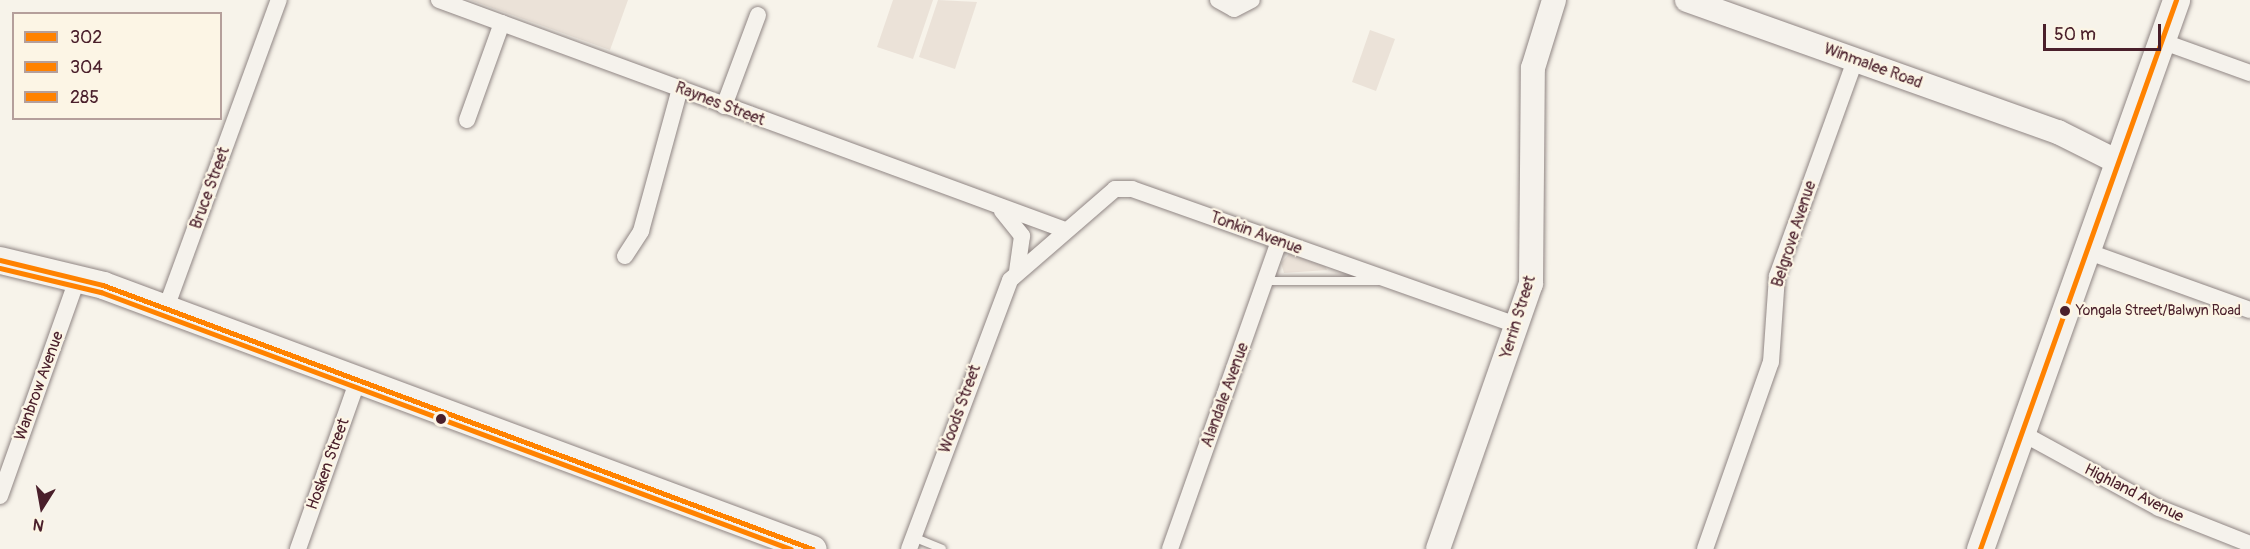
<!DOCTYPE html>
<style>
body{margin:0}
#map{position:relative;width:2250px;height:549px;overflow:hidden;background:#f7f3ea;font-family:Pangolin,sans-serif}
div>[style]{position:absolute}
.green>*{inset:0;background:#ebe2d8}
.roads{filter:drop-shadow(0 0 2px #908684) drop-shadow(0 0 2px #908684)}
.lane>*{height:8px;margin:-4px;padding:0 4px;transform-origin:4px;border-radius:4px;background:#f5f2ec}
.street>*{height:16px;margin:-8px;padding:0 8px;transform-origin:8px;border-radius:8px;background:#f5f2ec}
.secondary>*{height:24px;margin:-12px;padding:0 12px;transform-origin:12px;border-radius:12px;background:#f5f2ec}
.primary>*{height:27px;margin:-13.5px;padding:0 13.5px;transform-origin:13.5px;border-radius:13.5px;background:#f5f2ec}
.bus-1>*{height:4.5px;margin:-2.25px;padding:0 2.25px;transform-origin:2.25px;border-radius:2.25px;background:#ff8200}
.bus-2>*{height:4.5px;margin:-2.25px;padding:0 2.25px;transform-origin:2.25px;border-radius:2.25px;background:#ff8200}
.bus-3>*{height:4.5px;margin:-2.25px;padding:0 2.25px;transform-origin:2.25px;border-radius:2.25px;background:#ff8200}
.dots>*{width:16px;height:16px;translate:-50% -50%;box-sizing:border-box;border:3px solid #fcf5e5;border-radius:50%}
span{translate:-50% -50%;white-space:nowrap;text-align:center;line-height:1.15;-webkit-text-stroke:4.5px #fcf5e5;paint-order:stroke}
.bus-label{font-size:14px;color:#4a1f2b}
.left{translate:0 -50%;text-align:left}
.street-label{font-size:16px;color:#4a1f2b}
.legend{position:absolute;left:12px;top:12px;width:210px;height:108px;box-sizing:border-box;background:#fcf5e5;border:2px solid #b59f9b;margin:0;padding:8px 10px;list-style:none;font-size:18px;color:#4a1f2b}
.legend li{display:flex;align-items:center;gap:12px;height:30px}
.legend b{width:30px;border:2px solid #b59f9b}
.north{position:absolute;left:12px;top:477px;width:60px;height:60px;-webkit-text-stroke:4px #fcf5e5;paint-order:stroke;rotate:191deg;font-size:16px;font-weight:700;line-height:24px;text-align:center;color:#4a1f2b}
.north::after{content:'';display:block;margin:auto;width:21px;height:27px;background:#4a1f2b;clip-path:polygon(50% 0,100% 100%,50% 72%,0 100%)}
.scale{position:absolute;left:2043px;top:24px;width:118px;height:27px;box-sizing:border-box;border:3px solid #4a1f2b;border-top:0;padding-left:8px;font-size:18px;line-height:21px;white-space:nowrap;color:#4a1f2b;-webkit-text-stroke:4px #fcf5e5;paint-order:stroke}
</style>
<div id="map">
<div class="green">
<div style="clip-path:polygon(470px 0,628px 0,610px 50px)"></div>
<div style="clip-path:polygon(893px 0,933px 0,913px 59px,877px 47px)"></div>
<div style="clip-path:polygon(938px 0,977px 2px,955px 69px,919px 57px)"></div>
<div style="clip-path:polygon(1370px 30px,1395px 39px,1376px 91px,1352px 82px)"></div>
<div style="clip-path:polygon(1289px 254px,1325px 266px,1327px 270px,1284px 273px,1281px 263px)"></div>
</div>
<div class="roads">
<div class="lane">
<div style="left:1266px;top:281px;width:113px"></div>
<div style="left:913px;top:537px;width:31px;rotate:22deg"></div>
</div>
<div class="street">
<div style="left:439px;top:0;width:667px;rotate:20.17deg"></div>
<div style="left:1218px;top:0;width:18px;rotate:29deg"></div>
<div style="left:1234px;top:9px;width:20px;rotate:-27deg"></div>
<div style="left:2161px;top:41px;width:95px;rotate:19.8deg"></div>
<div style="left:724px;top:106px;width:97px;rotate:-69.5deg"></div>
<div style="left:467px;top:120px;width:103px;rotate:-70.2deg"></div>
<div style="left:1002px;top:211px;width:32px;rotate:51deg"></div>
<div style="left:1022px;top:236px;width:35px;rotate:98deg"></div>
<div style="left:2086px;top:251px;width:174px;rotate:19.8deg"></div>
<div style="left:625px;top:256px;width:30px;rotate:-57deg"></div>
<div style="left:641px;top:231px;width:148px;rotate:-74.7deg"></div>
<div style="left:166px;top:308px;width:328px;rotate:-69.9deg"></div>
<div style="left:2022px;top:433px;width:156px;rotate:28.7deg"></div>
<div style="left:2159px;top:508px;width:98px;rotate:21.6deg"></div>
<div style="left:0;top:496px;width:232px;rotate:-70.4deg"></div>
<div style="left:298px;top:549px;width:179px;rotate:-70.5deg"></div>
<div style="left:909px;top:549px;width:287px;rotate:-69.4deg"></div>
<div style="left:1010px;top:280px;width:139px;rotate:-40.9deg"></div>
<div style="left:1115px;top:189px;width:17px"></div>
<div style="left:1132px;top:189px;width:408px;rotate:19.5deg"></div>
<div style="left:1170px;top:549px;width:327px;rotate:-70.5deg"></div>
<div style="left:1705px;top:549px;width:198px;rotate:-70.6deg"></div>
<div style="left:1771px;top:362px;width:86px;rotate:-86deg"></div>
<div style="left:1777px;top:276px;width:230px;rotate:-70.1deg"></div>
</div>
<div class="secondary">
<div style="left:1687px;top:0;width:394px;rotate:19.6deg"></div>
<div style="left:2058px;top:132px;width:67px;rotate:26.6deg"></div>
<div style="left:1438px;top:549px;width:281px;rotate:-70.7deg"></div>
<div style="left:1531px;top:284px;width:216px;rotate:-89.5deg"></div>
<div style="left:1533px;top:68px;width:71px;rotate:-72.8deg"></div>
</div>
<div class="primary">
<div style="left:0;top:260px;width:106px;rotate:13.6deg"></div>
<div style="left:103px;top:285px;width:757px;rotate:20.4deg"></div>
<div style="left:1980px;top:549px;width:583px;rotate:-70.35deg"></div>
</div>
</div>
<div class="bus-1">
<div style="left:0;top:260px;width:106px;rotate:13.6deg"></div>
<div style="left:103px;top:285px;width:757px;rotate:20.4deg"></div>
</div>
<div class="bus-2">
<div style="left:0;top:268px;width:104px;rotate:13.4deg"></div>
<div style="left:101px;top:292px;width:736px;rotate:20.43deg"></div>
</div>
<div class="bus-3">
<div style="left:1980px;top:549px;width:583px;rotate:-70.35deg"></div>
</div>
<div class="dots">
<div style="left:2065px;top:311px;background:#4a1f2b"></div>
<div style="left:441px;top:419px;background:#4a1f2b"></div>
</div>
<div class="bus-label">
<span class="left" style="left:2076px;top:311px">Yongala Street/Balwyn Road</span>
</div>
<div class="street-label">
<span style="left:1873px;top:66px;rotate:20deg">Winmalee Road</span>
<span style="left:720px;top:104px;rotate:21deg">Raynes Street</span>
<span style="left:210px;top:188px;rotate:-70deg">Bruce Street</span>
<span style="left:1256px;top:233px;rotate:20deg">Tonkin Avenue</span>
<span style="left:1794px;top:234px;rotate:-72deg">Belgrove Avenue</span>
<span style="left:1518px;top:317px;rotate:-73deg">Yerrin Street</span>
<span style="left:39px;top:386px;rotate:-70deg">Wanbrow Avenue</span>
<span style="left:1225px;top:395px;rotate:-70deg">Alandale Avenue</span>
<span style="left:960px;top:409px;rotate:-70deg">Woods Street</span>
<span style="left:328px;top:464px;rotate:-70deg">Hosken Street</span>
<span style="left:2134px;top:493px;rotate:27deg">Highland Avenue</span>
</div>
<ul class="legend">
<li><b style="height:8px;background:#ff8200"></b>302</li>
<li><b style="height:8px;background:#ff8200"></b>304</li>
<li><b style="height:8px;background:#ff8200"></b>285</li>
</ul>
<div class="north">N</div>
<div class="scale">50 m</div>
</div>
